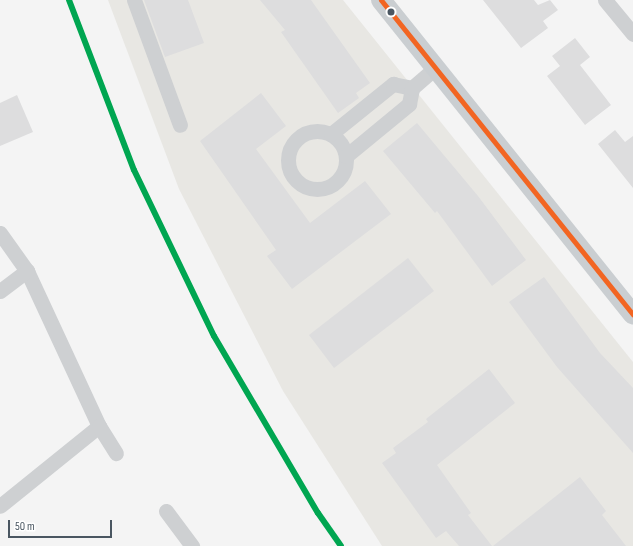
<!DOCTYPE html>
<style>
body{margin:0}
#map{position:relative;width:633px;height:546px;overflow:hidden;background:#f4f4f4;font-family:"Sofia Sans Condensed",sans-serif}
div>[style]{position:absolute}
.commercial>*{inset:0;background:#e8e7e3}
.building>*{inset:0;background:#ddddde}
.minor>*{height:15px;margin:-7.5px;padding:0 7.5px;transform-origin:7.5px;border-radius:7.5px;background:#ced0d2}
.minor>.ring{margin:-7.5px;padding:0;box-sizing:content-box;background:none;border:15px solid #ced0d2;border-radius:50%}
.major>*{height:20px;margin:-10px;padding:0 10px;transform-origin:10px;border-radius:10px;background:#caced1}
.bus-1>*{height:5px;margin:-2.5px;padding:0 2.5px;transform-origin:2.5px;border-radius:2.5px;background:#f26522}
.rail-1>*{height:6px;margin:-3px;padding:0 3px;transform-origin:3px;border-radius:3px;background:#00a651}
.dots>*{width:11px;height:11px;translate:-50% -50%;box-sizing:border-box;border:2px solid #fff;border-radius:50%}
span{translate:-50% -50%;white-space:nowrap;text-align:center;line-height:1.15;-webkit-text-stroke:3.5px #fff;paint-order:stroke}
.scale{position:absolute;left:8px;top:520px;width:104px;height:18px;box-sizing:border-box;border:2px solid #4a5661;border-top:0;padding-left:5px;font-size:12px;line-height:14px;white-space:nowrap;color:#4a5661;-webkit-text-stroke:3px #fff;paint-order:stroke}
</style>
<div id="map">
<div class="commercial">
<div style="clip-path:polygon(108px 0,343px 0,633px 362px,633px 546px,382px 546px,283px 391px,179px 189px)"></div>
</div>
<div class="building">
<div style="clip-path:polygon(144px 0,188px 0,204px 43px,165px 57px)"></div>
<div style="clip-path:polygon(260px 0,311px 0,370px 83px,356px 93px,359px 98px,338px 113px,281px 32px,285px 30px)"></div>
<div style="clip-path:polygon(483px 0,534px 0,538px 5px,550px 0,558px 10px,543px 21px,548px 28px,521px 48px)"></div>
<div style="clip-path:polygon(575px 38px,590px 57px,580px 65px,611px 105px,585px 125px,547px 76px,560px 66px,552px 56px)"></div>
<div style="clip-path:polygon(261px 93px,286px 126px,256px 149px,310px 223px,365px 181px,391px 214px,292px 289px,267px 256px,276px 250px,200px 141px)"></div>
<div style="clip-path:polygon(17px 95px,33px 132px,0 146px,0 103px)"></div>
<div style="clip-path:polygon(417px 123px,478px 196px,526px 260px,492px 286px,437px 211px,435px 213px,383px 151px)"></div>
<div style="clip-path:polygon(615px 130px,625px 142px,633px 136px,633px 188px,598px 144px)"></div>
<div style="clip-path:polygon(408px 258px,434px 291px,334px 368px,309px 335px)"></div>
<div style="clip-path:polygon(544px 277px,600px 353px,633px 388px,633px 453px,557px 367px,509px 302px)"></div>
<div style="clip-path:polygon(489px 369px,515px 403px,437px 465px,471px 513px,468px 515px,492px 546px,459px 546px,446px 531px,436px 538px,382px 463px,396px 453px,393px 448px,428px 422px,426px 419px)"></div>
<div style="clip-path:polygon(580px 477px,606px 511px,602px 515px,626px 546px,493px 546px)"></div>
</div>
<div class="minor">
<div style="left:134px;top:0;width:133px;rotate:69.8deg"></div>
<div style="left:605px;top:0;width:44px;rotate:50.5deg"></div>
<div class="ring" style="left:288px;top:131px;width:43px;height:43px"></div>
<div style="left:331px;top:134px;width:80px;rotate:-38.9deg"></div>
<div style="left:393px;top:84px;width:19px;rotate:12deg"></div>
<div style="left:346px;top:156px;width:82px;rotate:-39.5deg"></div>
<div style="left:409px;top:104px;width:16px;rotate:-79deg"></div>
<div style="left:412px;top:88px;width:30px;rotate:-41deg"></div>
<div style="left:0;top:233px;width:47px;rotate:54.6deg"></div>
<div style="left:27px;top:271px;width:171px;rotate:65.1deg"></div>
<div style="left:99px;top:426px;width:127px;rotate:141.1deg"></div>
<div style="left:0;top:291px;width:34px;rotate:-37deg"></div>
<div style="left:99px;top:426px;width:32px;rotate:58deg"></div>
<div style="left:166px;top:511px;width:44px;rotate:53.4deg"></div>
</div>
<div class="major">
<div style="left:381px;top:0;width:403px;rotate:51.3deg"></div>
</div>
<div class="bus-1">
<div style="left:381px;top:0;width:403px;rotate:51.3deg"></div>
</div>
<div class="rail-1">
<div style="left:69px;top:0;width:182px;rotate:69.1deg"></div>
<div style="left:134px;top:170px;width:184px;rotate:64.3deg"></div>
<div style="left:214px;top:336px;width:205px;rotate:59.6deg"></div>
<div style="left:318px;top:513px;width:40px;rotate:55.1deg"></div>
</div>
<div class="dots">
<div style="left:391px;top:12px;background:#4a5661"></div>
</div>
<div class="scale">50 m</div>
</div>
